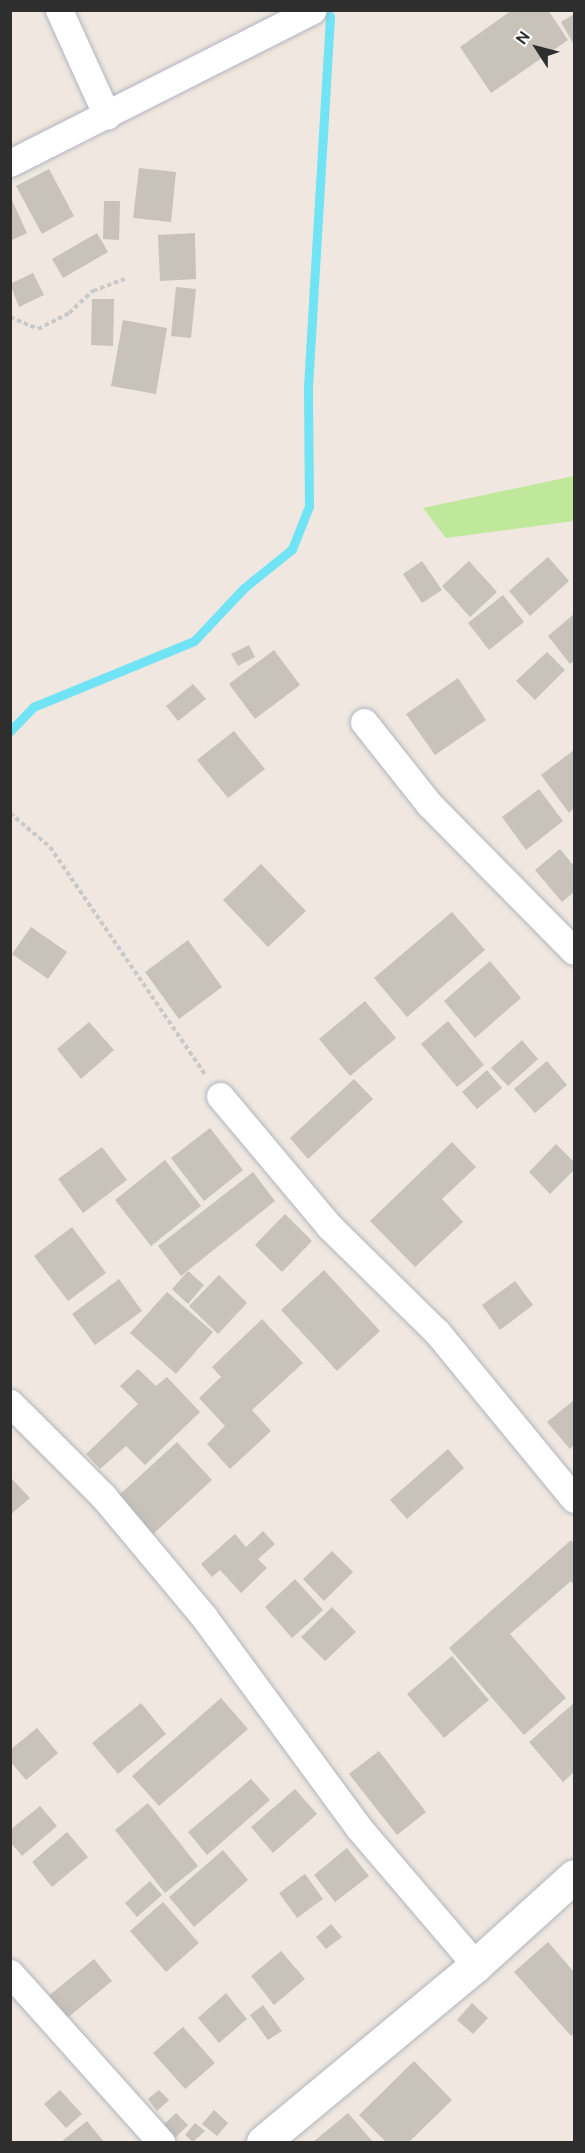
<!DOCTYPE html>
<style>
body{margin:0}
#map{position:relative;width:585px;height:2153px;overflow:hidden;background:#efe7e0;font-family:Ubuntu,sans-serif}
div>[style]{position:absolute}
.green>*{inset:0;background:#bfe89b}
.stream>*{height:9px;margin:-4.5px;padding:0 4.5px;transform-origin:4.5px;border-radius:4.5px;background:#70e3f5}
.building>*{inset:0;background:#c8c2bb}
.path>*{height:4px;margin-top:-2px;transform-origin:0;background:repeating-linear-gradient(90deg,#c9c9c9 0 4.5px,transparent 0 7.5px)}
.roads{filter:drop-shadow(0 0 2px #b0b5be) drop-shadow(0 0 2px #b0b5be)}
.minor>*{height:27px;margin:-13.5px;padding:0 13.5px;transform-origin:13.5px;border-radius:13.5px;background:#fff}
.tertiary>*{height:33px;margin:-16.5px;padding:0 16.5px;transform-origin:16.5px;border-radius:16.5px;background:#fff}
span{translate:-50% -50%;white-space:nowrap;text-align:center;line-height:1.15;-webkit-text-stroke:4.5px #fff;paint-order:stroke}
.frame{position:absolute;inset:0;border:12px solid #2e2e2e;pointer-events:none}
.north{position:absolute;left:507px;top:18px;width:60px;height:60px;-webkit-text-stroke:4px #fff;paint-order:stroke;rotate:306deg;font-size:16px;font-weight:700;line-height:24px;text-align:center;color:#2e2e2e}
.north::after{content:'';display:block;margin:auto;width:21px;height:27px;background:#2e2e2e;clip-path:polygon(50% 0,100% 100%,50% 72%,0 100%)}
</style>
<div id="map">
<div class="green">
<div style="clip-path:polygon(574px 476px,574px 521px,446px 538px,423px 508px)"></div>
</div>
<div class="stream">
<div style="left:10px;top:731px;width:33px;rotate:-46deg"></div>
<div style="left:33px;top:707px;width:174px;rotate:-22.3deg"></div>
<div style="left:194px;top:641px;width:73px;rotate:-46.7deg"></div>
<div style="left:244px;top:588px;width:62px;rotate:-39.1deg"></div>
<div style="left:292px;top:549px;width:46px;rotate:-68.4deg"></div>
<div style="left:309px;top:506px;width:119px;rotate:-90.5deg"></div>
<div style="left:308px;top:387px;width:371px;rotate:-86.6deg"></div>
<div style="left:330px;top:17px;width:8px;rotate:-120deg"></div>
</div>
<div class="building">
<div style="clip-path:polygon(512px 10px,548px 10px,568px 40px,491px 93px,460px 47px)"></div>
<div style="clip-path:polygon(574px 14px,574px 45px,561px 22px)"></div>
<div style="clip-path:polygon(139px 168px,176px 172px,171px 222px,133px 218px)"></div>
<div style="clip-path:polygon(49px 169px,74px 216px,42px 234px,16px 186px)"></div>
<div style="clip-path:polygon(10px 196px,27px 233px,10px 241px)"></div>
<div style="clip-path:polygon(104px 201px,120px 201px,119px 240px,103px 239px)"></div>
<div style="clip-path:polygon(97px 233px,108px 252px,63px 278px,52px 259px)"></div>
<div style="clip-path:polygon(195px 233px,196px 279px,160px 281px,158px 235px)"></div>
<div style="clip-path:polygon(33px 273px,44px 295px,19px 307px,10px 284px)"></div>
<div style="clip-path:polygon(176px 287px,196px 289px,191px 338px,171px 336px)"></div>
<div style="clip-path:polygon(92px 299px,114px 299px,113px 346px,91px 345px)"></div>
<div style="clip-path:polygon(123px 320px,167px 328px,156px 394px,111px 386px)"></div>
<div style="clip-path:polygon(548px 557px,569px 581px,530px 616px,509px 591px)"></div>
<div style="clip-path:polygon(422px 561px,442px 590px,422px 603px,403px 574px)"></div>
<div style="clip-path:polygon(469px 561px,497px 592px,470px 617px,442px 586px)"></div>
<div style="clip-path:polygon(503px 595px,524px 622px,489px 650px,468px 623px)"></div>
<div style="clip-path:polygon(574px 614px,574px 661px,570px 664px,548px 636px)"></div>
<div style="clip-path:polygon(249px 645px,255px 657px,238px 666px,231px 654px)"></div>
<div style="clip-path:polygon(274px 650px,300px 685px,255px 719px,229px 684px)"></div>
<div style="clip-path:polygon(547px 652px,565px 670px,535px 700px,516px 681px)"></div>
<div style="clip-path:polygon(458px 678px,486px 720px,435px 755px,406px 714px)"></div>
<div style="clip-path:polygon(193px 684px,206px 699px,178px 721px,166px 706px)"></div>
<div style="clip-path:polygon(234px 731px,265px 769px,228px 798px,197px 760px)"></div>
<div style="clip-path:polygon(574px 750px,574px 808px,569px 813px,541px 775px)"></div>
<div style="clip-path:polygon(539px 789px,563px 821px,526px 850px,502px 817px)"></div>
<div style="clip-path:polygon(560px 849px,574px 866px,574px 892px,562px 902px,535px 870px)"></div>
<div style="clip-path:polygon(261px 864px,306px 911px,268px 947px,223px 900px)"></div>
<div style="clip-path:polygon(452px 912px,485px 950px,407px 1017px,374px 978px)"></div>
<div style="clip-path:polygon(31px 927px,67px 952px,48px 979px,12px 954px)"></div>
<div style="clip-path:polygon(188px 940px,222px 987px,179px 1019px,145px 972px)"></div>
<div style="clip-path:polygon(490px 961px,521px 998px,475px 1038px,444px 1001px)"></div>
<div style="clip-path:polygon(365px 1001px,396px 1038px,350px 1076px,319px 1039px)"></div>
<div style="clip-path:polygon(448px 1021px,484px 1065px,457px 1087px,421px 1044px)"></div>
<div style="clip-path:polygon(89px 1022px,114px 1050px,81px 1079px,57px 1049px)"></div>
<div style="clip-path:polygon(522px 1040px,538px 1059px,508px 1086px,491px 1068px)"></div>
<div style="clip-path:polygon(547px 1061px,567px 1085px,535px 1113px,514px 1089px)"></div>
<div style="clip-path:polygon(487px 1070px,502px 1088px,477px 1109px,462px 1092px)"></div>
<div style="clip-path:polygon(354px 1079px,373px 1099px,308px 1159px,290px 1138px)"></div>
<div style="clip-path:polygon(210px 1128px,243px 1170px,204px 1201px,171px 1158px)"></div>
<div style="clip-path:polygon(452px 1142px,476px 1167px,442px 1199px,463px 1222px,415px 1267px,370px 1221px)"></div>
<div style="clip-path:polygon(556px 1144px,574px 1162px,574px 1170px,550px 1194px,529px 1172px)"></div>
<div style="clip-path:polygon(102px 1147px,127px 1180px,83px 1213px,58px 1179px)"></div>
<div style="clip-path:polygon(165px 1160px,201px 1206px,151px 1246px,115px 1200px)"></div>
<div style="clip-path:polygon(253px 1172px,275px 1201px,181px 1276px,158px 1246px)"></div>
<div style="clip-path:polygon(285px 1214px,312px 1241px,282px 1272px,255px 1245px)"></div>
<div style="clip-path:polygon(72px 1227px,106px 1273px,68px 1301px,34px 1256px)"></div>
<div style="clip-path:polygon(324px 1270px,380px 1331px,337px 1371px,281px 1310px)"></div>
<div style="clip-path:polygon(188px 1271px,204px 1285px,188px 1304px,172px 1289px)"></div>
<div style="clip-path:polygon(219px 1275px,247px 1303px,218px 1334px,189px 1306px)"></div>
<div style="clip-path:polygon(119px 1279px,142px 1311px,95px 1345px,72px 1314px)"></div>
<div style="clip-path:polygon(515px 1281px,533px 1305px,500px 1330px,482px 1305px)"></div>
<div style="clip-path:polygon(167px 1292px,213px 1332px,176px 1374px,130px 1333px)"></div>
<div style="clip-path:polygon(262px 1319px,303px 1363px,252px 1410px,271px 1431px,230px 1469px,207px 1444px,225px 1426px,199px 1398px,221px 1377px,212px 1367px)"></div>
<div style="clip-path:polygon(138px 1369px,156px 1386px,167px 1377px,200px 1412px,145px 1465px,126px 1446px,100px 1469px,86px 1454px,138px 1404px,120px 1386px)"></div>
<div style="clip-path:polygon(574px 1400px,574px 1445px,570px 1449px,547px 1422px)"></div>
<div style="clip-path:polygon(177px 1442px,212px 1480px,153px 1534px,118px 1496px)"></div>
<div style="clip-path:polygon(448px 1449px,464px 1468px,407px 1519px,390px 1500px)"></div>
<div style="clip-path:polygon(10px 1477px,30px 1498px,10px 1515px)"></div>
<div style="clip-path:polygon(263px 1531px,275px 1544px,258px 1559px,267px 1568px,241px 1593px,220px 1570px,212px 1577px,201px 1564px,235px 1534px,246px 1547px)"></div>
<div style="clip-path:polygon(571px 1540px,574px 1544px,574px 1585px,571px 1581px,510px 1634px,566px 1698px,524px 1735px,449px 1648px)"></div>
<div style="clip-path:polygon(332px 1551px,353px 1572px,324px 1601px,303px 1579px)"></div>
<div style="clip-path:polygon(295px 1579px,323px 1610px,292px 1638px,265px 1607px)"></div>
<div style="clip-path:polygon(332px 1607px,356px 1632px,325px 1661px,301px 1637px)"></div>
<div style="clip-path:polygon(452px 1656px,489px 1700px,444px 1738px,407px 1694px)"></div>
<div style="clip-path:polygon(221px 1698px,248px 1729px,159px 1806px,132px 1776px)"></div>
<div style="clip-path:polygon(141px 1703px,166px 1734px,118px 1774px,92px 1743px)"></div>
<div style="clip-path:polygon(574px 1703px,574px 1772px,563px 1782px,529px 1742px)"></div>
<div style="clip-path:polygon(37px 1728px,58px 1753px,26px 1780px,10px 1761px,10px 1750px)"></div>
<div style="clip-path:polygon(379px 1751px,426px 1812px,397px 1835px,349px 1774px)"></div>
<div style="clip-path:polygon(251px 1779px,270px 1800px,207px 1855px,188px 1832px)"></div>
<div style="clip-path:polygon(295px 1789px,317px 1814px,273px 1853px,251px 1827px)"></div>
<div style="clip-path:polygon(148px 1803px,198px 1866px,165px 1893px,115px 1830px)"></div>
<div style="clip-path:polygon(40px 1806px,57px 1826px,22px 1856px,10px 1842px,10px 1830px)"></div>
<div style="clip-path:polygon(67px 1832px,88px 1857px,52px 1887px,32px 1862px)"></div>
<div style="clip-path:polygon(347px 1848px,369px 1876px,335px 1902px,314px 1875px)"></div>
<div style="clip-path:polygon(223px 1850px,248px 1880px,194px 1927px,169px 1897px)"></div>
<div style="clip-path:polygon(305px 1874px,323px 1899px,297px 1918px,279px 1893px)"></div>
<div style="clip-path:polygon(150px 1881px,162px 1895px,137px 1917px,125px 1903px)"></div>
<div style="clip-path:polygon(163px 1902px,199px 1943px,166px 1972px,130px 1931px)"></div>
<div style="clip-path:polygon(331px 1924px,342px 1937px,326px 1949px,316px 1937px)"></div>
<div style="clip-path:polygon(548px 1942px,574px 1972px,574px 2033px,571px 2036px,514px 1972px)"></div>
<div style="clip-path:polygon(281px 1951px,305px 1979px,274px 2005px,251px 1976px)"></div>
<div style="clip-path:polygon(94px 1959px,112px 1981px,65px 2020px,46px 1998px)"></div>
<div style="clip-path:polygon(226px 1993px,247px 2019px,219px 2043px,198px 2018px)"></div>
<div style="clip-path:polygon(472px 2003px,488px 2018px,473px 2034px,457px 2020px)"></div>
<div style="clip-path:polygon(263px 2005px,282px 2031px,268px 2040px,250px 2015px)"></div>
<div style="clip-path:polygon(183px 2027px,215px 2063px,185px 2089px,153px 2053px)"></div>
<div style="clip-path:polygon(414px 2061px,452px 2100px,409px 2142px,386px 2142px,359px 2115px)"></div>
<div style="clip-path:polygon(60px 2090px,82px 2114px,66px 2128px,44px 2104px)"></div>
<div style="clip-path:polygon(159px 2090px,169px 2100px,157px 2111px,148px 2099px)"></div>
<div style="clip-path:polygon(214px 2110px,228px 2123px,217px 2136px,202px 2124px)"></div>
<div style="clip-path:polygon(176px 2113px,188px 2125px,175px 2138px,162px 2126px)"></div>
<div style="clip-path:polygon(348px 2113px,373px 2142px,313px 2142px)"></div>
<div style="clip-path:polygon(87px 2121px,104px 2142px,61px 2142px)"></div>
<div style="clip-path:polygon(195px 2123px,205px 2131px,193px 2142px,185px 2135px)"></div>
</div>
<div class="path">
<div style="left:10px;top:317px;width:30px;rotate:23deg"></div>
<div style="left:38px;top:329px;width:35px;rotate:-27deg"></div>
<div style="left:69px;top:313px;width:33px;rotate:-43deg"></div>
<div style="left:93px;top:291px;width:34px;rotate:-21deg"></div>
<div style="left:10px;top:813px;width:52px;rotate:40.4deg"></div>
<div style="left:50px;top:847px;width:275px;rotate:55.7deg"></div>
</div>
<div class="roads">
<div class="minor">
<div style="left:59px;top:10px;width:116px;rotate:65.6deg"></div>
<div style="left:10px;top:163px;width:339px;rotate:-26.8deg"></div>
<div style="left:364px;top:722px;width:105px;rotate:51.6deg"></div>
<div style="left:429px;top:804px;width:206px;rotate:45.4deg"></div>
<div style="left:220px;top:1096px;width:170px;rotate:50deg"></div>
<div style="left:329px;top:1226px;width:151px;rotate:44.5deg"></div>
<div style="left:437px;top:1332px;width:216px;rotate:50.6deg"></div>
<div style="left:10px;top:1403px;width:132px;rotate:45deg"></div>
<div style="left:103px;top:1496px;width:158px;rotate:50.1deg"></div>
<div style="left:204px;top:1617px;width:260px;rotate:53.7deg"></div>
<div style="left:358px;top:1827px;width:182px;rotate:49.5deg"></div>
<div style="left:10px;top:1973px;width:227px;rotate:48.2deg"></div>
</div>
<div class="tertiary">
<div style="left:263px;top:2142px;width:277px;rotate:-39.7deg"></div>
<div style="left:476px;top:1965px;width:132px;rotate:-42.2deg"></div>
</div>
</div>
<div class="frame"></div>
<div class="north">N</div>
</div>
